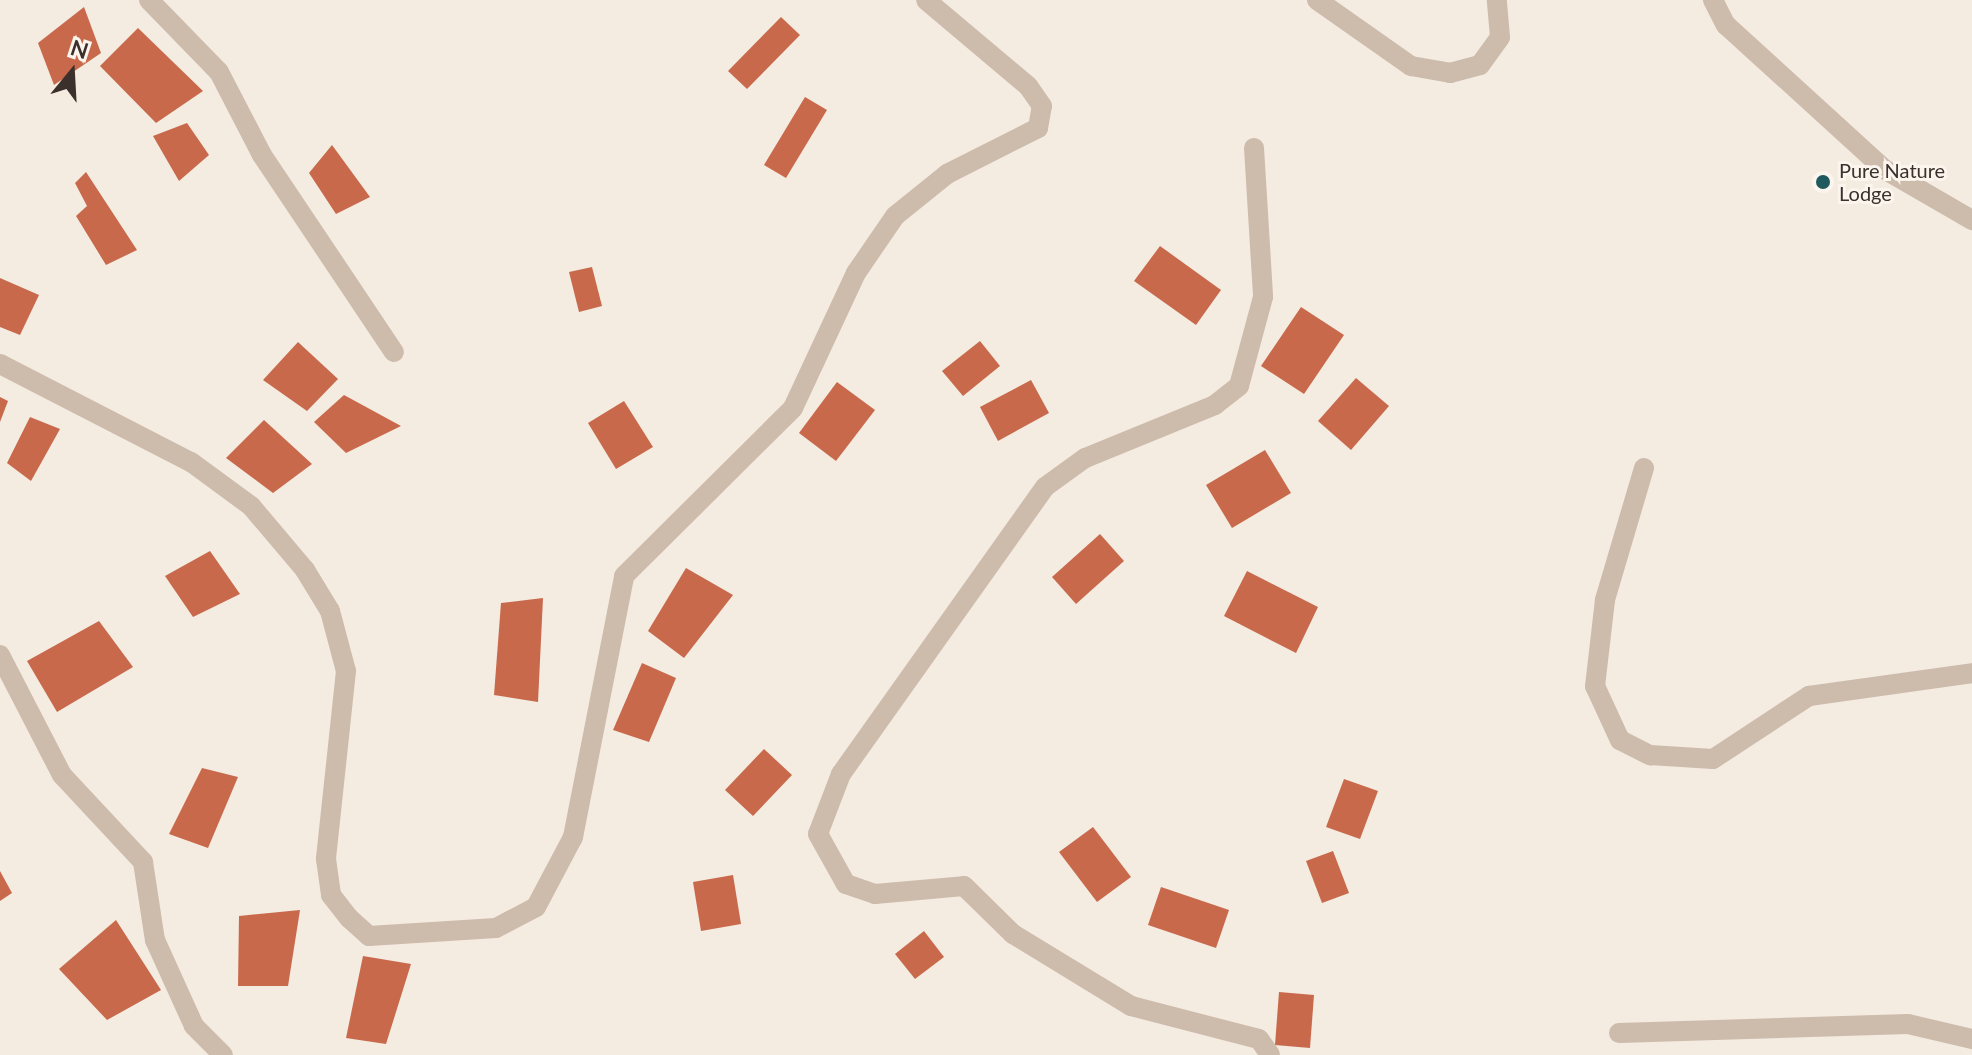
<!DOCTYPE html>
<style>
body{margin:0}
#map{position:relative;width:1972px;height:1055px;overflow:hidden;background:#f4ebe1;font-family:Lato,sans-serif}
div>[style]{position:absolute}
.building>*{inset:0;background:#c8694b}
.street>*{height:20px;margin:-10px;padding:0 10px;transform-origin:10px;border-radius:10px;background:#cdbbac}
.dots>*{width:22px;height:22px;translate:-50% -50%;box-sizing:border-box;border:4px solid #fbf5ee;border-radius:50%}
span{translate:-50% -50%;white-space:nowrap;text-align:center;line-height:1.15;-webkit-text-stroke:6px #fbf5ee;paint-order:stroke}
.poi-label{font-size:20px;color:#3b302b}
.left{translate:0 -50%;text-align:left}
.north{position:absolute;left:32px;top:32px;width:80px;height:80px;-webkit-text-stroke:6px #fbf5ee;paint-order:stroke;rotate:18deg;font-size:22px;font-weight:700;line-height:32px;text-align:center;color:#3b302b}
.north::after{content:'';display:block;margin:auto;width:28px;height:36px;background:#3b302b;clip-path:polygon(50% 0,100% 100%,50% 72%,0 100%)}
</style>
<div id="map">
<div class="building">
<div style="clip-path:polygon(84px 7px,101px 53px,54px 85px,38px 43px)"></div>
<div style="clip-path:polygon(781px 17px,800px 35px,747px 89px,728px 71px)"></div>
<div style="clip-path:polygon(138px 28px,203px 91px,156px 123px,100px 66px)"></div>
<div style="clip-path:polygon(805px 97px,827px 110px,786px 178px,764px 165px)"></div>
<div style="clip-path:polygon(187px 123px,209px 155px,179px 181px,153px 136px)"></div>
<div style="clip-path:polygon(332px 145px,370px 197px,336px 214px,309px 173px)"></div>
<div style="clip-path:polygon(86px 172px,137px 250px,106px 265px,76px 216px,87px 206px,75px 183px)"></div>
<div style="clip-path:polygon(1160px 246px,1221px 290px,1196px 325px,1134px 281px)"></div>
<div style="clip-path:polygon(592px 267px,602px 306px,579px 312px,569px 272px)"></div>
<div style="clip-path:polygon(0 278px,39px 295px,20px 335px,0 327px)"></div>
<div style="clip-path:polygon(1301px 307px,1344px 335px,1304px 394px,1261px 366px)"></div>
<div style="clip-path:polygon(980px 341px,1000px 366px,963px 396px,942px 371px)"></div>
<div style="clip-path:polygon(298px 342px,338px 379px,307px 411px,263px 380px)"></div>
<div style="clip-path:polygon(1356px 378px,1389px 406px,1351px 450px,1318px 421px)"></div>
<div style="clip-path:polygon(1031px 380px,1049px 413px,998px 441px,980px 407px)"></div>
<div style="clip-path:polygon(837px 382px,875px 410px,836px 461px,799px 433px)"></div>
<div style="clip-path:polygon(344px 395px,401px 426px,346px 453px,314px 422px)"></div>
<div style="clip-path:polygon(0 397px,8px 401px,0 422px)"></div>
<div style="clip-path:polygon(624px 401px,653px 447px,616px 469px,588px 423px)"></div>
<div style="clip-path:polygon(30px 417px,60px 429px,31px 481px,7px 463px)"></div>
<div style="clip-path:polygon(264px 420px,312px 464px,273px 493px,226px 458px)"></div>
<div style="clip-path:polygon(1265px 450px,1291px 493px,1232px 528px,1206px 485px)"></div>
<div style="clip-path:polygon(1100px 534px,1124px 561px,1076px 604px,1052px 577px)"></div>
<div style="clip-path:polygon(210px 551px,240px 594px,193px 617px,165px 576px)"></div>
<div style="clip-path:polygon(686px 568px,733px 595px,684px 658px,648px 631px)"></div>
<div style="clip-path:polygon(1247px 571px,1318px 607px,1296px 653px,1224px 616px)"></div>
<div style="clip-path:polygon(543px 598px,538px 702px,494px 695px,501px 603px)"></div>
<div style="clip-path:polygon(99px 621px,133px 667px,57px 712px,27px 661px)"></div>
<div style="clip-path:polygon(642px 663px,676px 678px,649px 742px,613px 730px)"></div>
<div style="clip-path:polygon(764px 749px,792px 775px,753px 816px,725px 790px)"></div>
<div style="clip-path:polygon(202px 768px,238px 777px,208px 848px,169px 834px)"></div>
<div style="clip-path:polygon(1344px 779px,1378px 791px,1360px 839px,1326px 827px)"></div>
<div style="clip-path:polygon(1093px 827px,1131px 877px,1097px 902px,1059px 852px)"></div>
<div style="clip-path:polygon(1333px 851px,1349px 893px,1322px 903px,1306px 861px)"></div>
<div style="clip-path:polygon(0 871px,12px 893px,0 901px)"></div>
<div style="clip-path:polygon(733px 875px,741px 924px,701px 931px,693px 882px)"></div>
<div style="clip-path:polygon(1161px 887px,1229px 910px,1216px 948px,1148px 925px)"></div>
<div style="clip-path:polygon(300px 910px,288px 986px,238px 986px,239px 916px)"></div>
<div style="clip-path:polygon(116px 920px,161px 990px,107px 1020px,59px 969px)"></div>
<div style="clip-path:polygon(924px 931px,944px 957px,915px 979px,895px 954px)"></div>
<div style="clip-path:polygon(363px 956px,411px 964px,386px 1044px,346px 1038px)"></div>
<div style="clip-path:polygon(1279px 992px,1314px 995px,1310px 1048px,1275px 1045px)"></div>
</div>
<div class="street">
<div style="left:149px;top:0;width:100px;rotate:45.8deg"></div>
<div style="left:219px;top:72px;width:93px;rotate:62.6deg"></div>
<div style="left:262px;top:155px;width:237px;rotate:56.2deg"></div>
<div style="left:1317px;top:0;width:115px;rotate:35.1deg"></div>
<div style="left:1411px;top:66px;width:40px;rotate:10deg"></div>
<div style="left:1450px;top:73px;width:31px;rotate:-15deg"></div>
<div style="left:1480px;top:65px;width:34px;rotate:-54deg"></div>
<div style="left:1500px;top:37px;width:37px;rotate:-95deg"></div>
<div style="left:1713px;top:0;width:28px;rotate:63deg"></div>
<div style="left:1726px;top:25px;width:214px;rotate:42.3deg"></div>
<div style="left:1884px;top:169px;width:102px;rotate:30.1deg"></div>
<div style="left:1254px;top:148px;width:149px;rotate:86.5deg"></div>
<div style="left:1263px;top:297px;width:92px;rotate:105.1deg"></div>
<div style="left:1239px;top:386px;width:31px;rotate:142deg"></div>
<div style="left:1215px;top:405px;width:140px;rotate:157.8deg"></div>
<div style="left:1085px;top:458px;width:49px;rotate:144.1deg"></div>
<div style="left:1045px;top:487px;width:352px;rotate:125.4deg"></div>
<div style="left:841px;top:774px;width:64px;rotate:111deg"></div>
<div style="left:818px;top:834px;width:57px;rotate:60.8deg"></div>
<div style="left:846px;top:884px;width:31px;rotate:19deg"></div>
<div style="left:875px;top:894px;width:89px;rotate:-5.1deg"></div>
<div style="left:964px;top:886px;width:69px;rotate:44.4deg"></div>
<div style="left:1013px;top:934px;width:138px;rotate:31.4deg"></div>
<div style="left:1131px;top:1006px;width:132px;rotate:14.5deg"></div>
<div style="left:1259px;top:1039px;width:19px;rotate:55deg"></div>
<div style="left:0;top:364px;width:215px;rotate:27.2deg"></div>
<div style="left:191px;top:462px;width:74px;rotate:36.3deg"></div>
<div style="left:251px;top:506px;width:84px;rotate:49.8deg"></div>
<div style="left:305px;top:570px;width:48px;rotate:58.6deg"></div>
<div style="left:330px;top:611px;width:62px;rotate:75.1deg"></div>
<div style="left:346px;top:671px;width:189px;rotate:96.1deg"></div>
<div style="left:326px;top:859px;width:36px;rotate:82deg"></div>
<div style="left:331px;top:895px;width:29px;rotate:52deg"></div>
<div style="left:349px;top:918px;width:27px;rotate:42deg"></div>
<div style="left:369px;top:936px;width:127px;rotate:-3.6deg"></div>
<div style="left:496px;top:928px;width:45px;rotate:-27.7deg"></div>
<div style="left:536px;top:907px;width:79px;rotate:-62.1deg"></div>
<div style="left:573px;top:837px;width:266px;rotate:-78.9deg"></div>
<div style="left:624px;top:576px;width:238px;rotate:-44.8deg"></div>
<div style="left:793px;top:408px;width:149px;rotate:-65deg"></div>
<div style="left:856px;top:273px;width:69px;rotate:-55.6deg"></div>
<div style="left:895px;top:216px;width:67px;rotate:-38.9deg"></div>
<div style="left:947px;top:174px;width:102px;rotate:-26.8deg"></div>
<div style="left:1038px;top:128px;width:22px;rotate:-80deg"></div>
<div style="left:1042px;top:106px;width:24px;rotate:-125deg"></div>
<div style="left:1028px;top:86px;width:133px;rotate:-139.9deg"></div>
<div style="left:1644px;top:468px;width:138px;rotate:106.5deg"></div>
<div style="left:1605px;top:600px;width:87px;rotate:96.6deg"></div>
<div style="left:1595px;top:686px;width:60px;rotate:65.2deg"></div>
<div style="left:1620px;top:740px;width:34px;rotate:27deg"></div>
<div style="left:1650px;top:755px;width:63px;rotate:3.6deg"></div>
<div style="left:1713px;top:759px;width:115px;rotate:-33.3deg"></div>
<div style="left:1809px;top:696px;width:165px;rotate:-8deg"></div>
<div style="left:0;top:655px;width:135px;rotate:62.7deg"></div>
<div style="left:62px;top:775px;width:119px;rotate:47deg"></div>
<div style="left:143px;top:862px;width:79px;rotate:81.3deg"></div>
<div style="left:155px;top:940px;width:94px;rotate:65.6deg"></div>
<div style="left:194px;top:1026px;width:41px;rotate:45deg"></div>
<div style="left:1619px;top:1033px;width:289px;rotate:-1.8deg"></div>
<div style="left:1908px;top:1024px;width:66px;rotate:13.2deg"></div>
</div>
<div class="dots">
<div style="left:1823px;top:182px;background:#1f5a5e"></div>
</div>
<div class="poi-label">
<span class="left" style="left:1839px;top:182px">Pure Nature<br>Lodge</span>
</div>
<div class="north">N</div>
</div>
